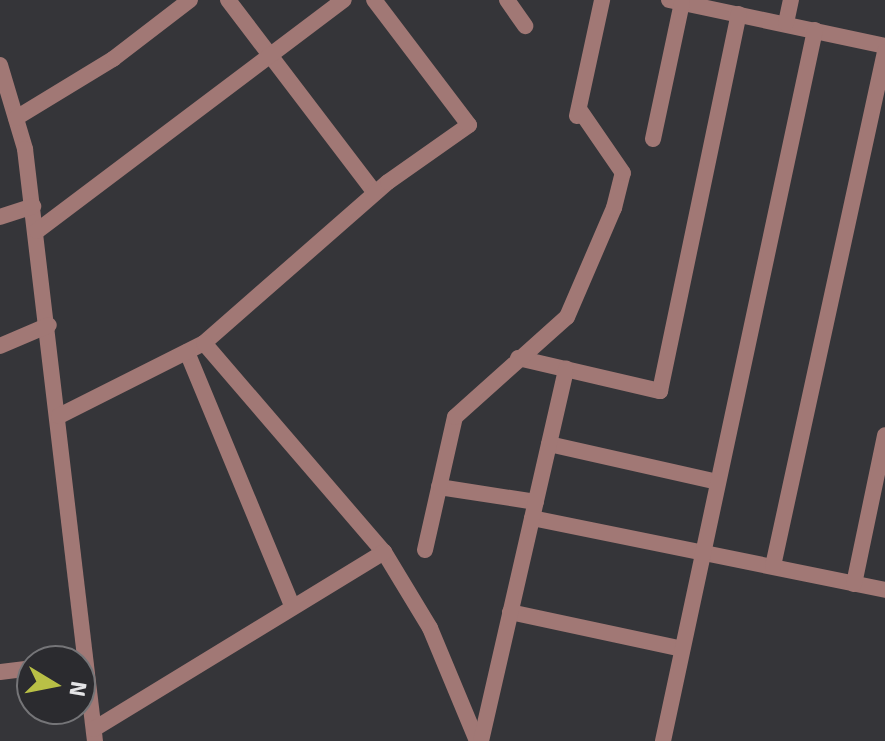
<!DOCTYPE html>
<style>
body{margin:0}
#map{position:relative;width:885px;height:741px;overflow:hidden;background:#353539;font-family:Signika,sans-serif}
div>[style]{position:absolute}
.minor>*{height:16px;margin:-8px;padding:0 8px;transform-origin:8px;border-radius:8px;background:#a17875}
span{translate:-50% -50%;white-space:nowrap;text-align:center;line-height:1.15;-webkit-text-stroke:6px #2b2b2f;paint-order:stroke}
.north{position:absolute;left:16px;top:645px;width:80px;height:80px;box-sizing:border-box;background:#2b2b2f;border:2px solid #757578;border-radius:50%;rotate:100deg;font-size:22px;font-weight:700;line-height:32px;text-align:center;color:#e4e4e6}
.north::after{content:'';display:block;margin:auto;width:28px;height:36px;background:#b9c046;clip-path:polygon(50% 0,100% 100%,50% 72%,0 100%)}
</style>
<div id="map">
<div class="minor">
<div style="left:228px;top:0;width:236px;rotate:52.7deg"></div>
<div style="left:507px;top:0;width:32px;rotate:55deg"></div>
<div style="left:669px;top:0;width:221px;rotate:12deg"></div>
<div style="left:786px;top:23px;width:24px;rotate:-78deg"></div>
<div style="left:0;top:65px;width:88px;rotate:73.4deg"></div>
<div style="left:25px;top:149px;width:596px;rotate:83.26deg"></div>
<div style="left:577px;top:116px;width:119px;rotate:-77.8deg"></div>
<div style="left:16px;top:118px;width:114px;rotate:-31.3deg"></div>
<div style="left:113px;top:59px;width:97px;rotate:-37.5deg"></div>
<div style="left:653px;top:139px;width:139px;rotate:-78deg"></div>
<div style="left:0;top:217px;width:35px;rotate:-18deg"></div>
<div style="left:37px;top:231px;width:384px;rotate:-37deg"></div>
<div style="left:204px;top:343px;width:244px;rotate:-41.2deg"></div>
<div style="left:388px;top:182px;width:99px;rotate:-35.1deg"></div>
<div style="left:469px;top:125px;width:157px;rotate:-127.2deg"></div>
<div style="left:0;top:346px;width:53px;rotate:-23.2deg"></div>
<div style="left:187px;top:352px;width:274px;rotate:67.5deg"></div>
<div style="left:518px;top:358px;width:146px;rotate:13.1deg"></div>
<div style="left:660px;top:391px;width:385px;rotate:-78.2deg"></div>
<div style="left:59px;top:416px;width:162px;rotate:-26.7deg"></div>
<div style="left:204px;top:343px;width:276px;rotate:49.3deg"></div>
<div style="left:384px;top:552px;width:89px;rotate:58.8deg"></div>
<div style="left:430px;top:628px;width:122px;rotate:67.4deg"></div>
<div style="left:549px;top:444px;width:173px;rotate:12.7deg"></div>
<div style="left:439px;top:487px;width:98px;rotate:8.8deg"></div>
<div style="left:532px;top:518px;width:360px;rotate:11.5deg"></div>
<div style="left:425px;top:550px;width:136px;rotate:-77.3deg"></div>
<div style="left:455px;top:417px;width:150px;rotate:-41.8deg"></div>
<div style="left:567px;top:317px;width:119px;rotate:-66.7deg"></div>
<div style="left:614px;top:208px;width:36px;rotate:-76deg"></div>
<div style="left:623px;top:173px;width:78px;rotate:-124.5deg"></div>
<div style="left:773px;top:566px;width:526px;rotate:-77.71deg"></div>
<div style="left:854px;top:584px;width:152px;rotate:-78.2deg"></div>
<div style="left:510px;top:612px;width:176px;rotate:12.1deg"></div>
<div style="left:0;top:672px;width:32px;rotate:-7deg"></div>
<div style="left:94px;top:729px;width:340px;rotate:-31.4deg"></div>
<div style="left:481px;top:741px;width:382px;rotate:-77.1deg"></div>
<div style="left:663px;top:741px;width:727px;rotate:-77.93deg"></div>
</div>
<div class="north">N</div>
</div>
